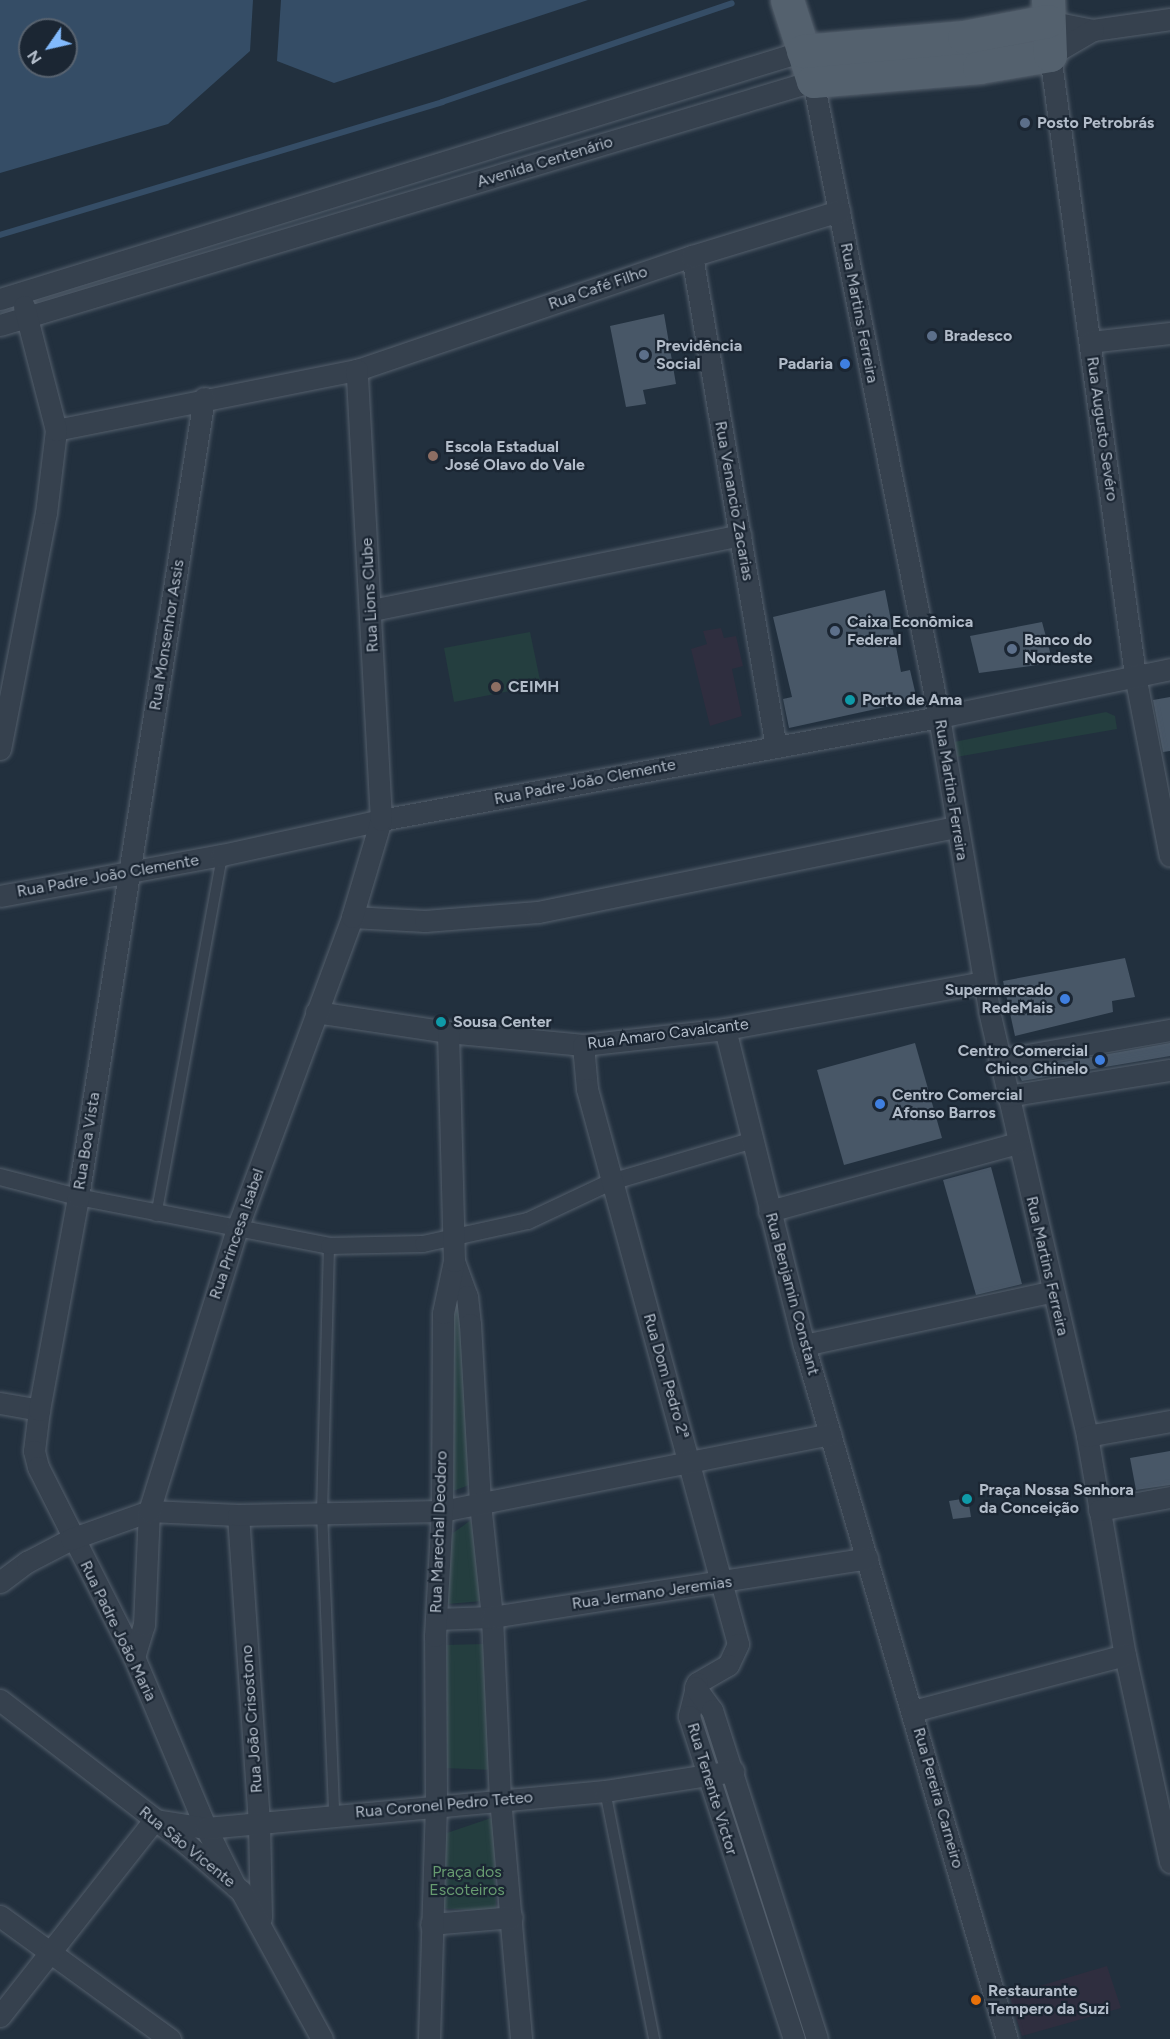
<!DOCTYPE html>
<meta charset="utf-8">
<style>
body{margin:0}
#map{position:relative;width:1170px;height:2039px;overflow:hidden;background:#22303e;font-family:Figtree,sans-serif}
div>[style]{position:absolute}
.medical>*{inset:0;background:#2f2e3f}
.green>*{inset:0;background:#243e3f}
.water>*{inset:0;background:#354d66}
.stream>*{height:6px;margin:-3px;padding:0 3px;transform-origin:3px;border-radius:3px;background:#354d66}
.building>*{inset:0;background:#485767}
.roads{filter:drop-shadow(0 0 2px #545f6c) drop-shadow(0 0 2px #545f6c)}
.service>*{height:10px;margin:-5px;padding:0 5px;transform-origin:5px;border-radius:5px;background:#36414e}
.pedestrian>*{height:16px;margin:-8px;padding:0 8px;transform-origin:8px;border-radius:8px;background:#36414e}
.minor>*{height:21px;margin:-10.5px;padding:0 10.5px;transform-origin:10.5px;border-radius:10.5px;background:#36414e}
.primary>*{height:33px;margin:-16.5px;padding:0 16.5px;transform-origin:16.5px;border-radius:16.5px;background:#54616e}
.dots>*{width:16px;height:16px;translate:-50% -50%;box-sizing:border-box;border:3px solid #1b2633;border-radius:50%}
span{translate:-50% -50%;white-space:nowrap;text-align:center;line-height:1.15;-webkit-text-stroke:4.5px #1b2633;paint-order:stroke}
.poi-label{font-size:16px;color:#b2bcc9;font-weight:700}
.left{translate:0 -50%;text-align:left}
.right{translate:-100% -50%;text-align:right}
.street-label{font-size:16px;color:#b2bcc9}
.park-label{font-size:16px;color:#679b70}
.north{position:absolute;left:18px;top:18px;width:60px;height:60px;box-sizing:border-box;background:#1b2633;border:2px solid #57626f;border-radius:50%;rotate:236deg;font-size:16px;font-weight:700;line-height:24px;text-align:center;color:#b2bcc9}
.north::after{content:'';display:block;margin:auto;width:21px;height:27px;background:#82bafd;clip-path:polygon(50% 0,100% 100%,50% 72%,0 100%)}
</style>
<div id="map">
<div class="medical">
<div style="clip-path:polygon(721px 628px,724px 638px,736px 636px,743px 666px,732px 669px,742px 716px,710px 726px,691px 649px,707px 644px,703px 631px)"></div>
<div style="clip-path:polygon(1107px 1966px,1121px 2008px,1022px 2036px,1009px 1995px)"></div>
</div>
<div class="green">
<div style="clip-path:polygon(530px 632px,541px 685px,454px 702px,444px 648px)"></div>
<div style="clip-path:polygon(1106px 712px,1115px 716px,1117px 729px,956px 757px,950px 746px,954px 742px)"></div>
<div style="clip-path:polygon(455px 1275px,475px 1483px,450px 1492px,448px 1317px)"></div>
<div style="clip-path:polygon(471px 1520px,482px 1601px,447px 1604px,449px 1536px)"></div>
<div style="clip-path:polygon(484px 1644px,494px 1770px,443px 1768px,444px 1645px)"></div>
<div style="clip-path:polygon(494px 1817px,496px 1911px,437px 1908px,444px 1834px)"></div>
</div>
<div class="water">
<div style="clip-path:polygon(evenodd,0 0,253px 0,250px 51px,168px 124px,0 173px,0 0,30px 30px,66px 30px,66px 66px,30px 66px,30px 30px)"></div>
<div style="clip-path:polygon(281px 0,588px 0,334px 83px,277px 61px)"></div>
</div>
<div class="stream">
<div style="left:0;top:235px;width:462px;rotate:-16.7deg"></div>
<div style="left:442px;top:102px;width:306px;rotate:-18.8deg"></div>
</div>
<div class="building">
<div style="clip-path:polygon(664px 314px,676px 384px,643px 390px,646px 404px,626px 407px,610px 326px)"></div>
<div style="clip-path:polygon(885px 590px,901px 672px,910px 670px,917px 700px,789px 728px,783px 699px,792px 697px,773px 617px)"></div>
<div style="clip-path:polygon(1042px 622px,1053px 663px,979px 673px,970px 636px)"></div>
<div style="clip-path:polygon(1170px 697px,1170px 751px,1163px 752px,1153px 700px)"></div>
<div style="clip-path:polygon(1125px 958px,1135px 997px,1112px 1001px,1113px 1012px,1015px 1036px,1003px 981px)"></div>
<div style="clip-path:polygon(915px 1043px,942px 1138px,844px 1165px,817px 1070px)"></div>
<div style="clip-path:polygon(1170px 1043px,1170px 1056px,1022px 1081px,1019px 1075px,1019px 1070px)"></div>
<div style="clip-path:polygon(991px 1167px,1022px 1284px,976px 1295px,943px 1180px)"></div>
<div style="clip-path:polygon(1170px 1451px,1170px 1485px,1136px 1490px,1130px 1458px)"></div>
<div style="clip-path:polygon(968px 1498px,971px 1517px,953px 1519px,949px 1501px)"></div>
</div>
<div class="roads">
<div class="service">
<div style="left:156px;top:1216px;width:367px;rotate:-79.6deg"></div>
<div style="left:329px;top:1246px;width:265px;rotate:91.5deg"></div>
<div style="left:322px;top:1511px;width:304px;rotate:87.7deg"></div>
<div style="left:605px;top:1791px;width:253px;rotate:78.8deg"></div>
</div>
<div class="pedestrian">
<div style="left:0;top:1177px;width:81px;rotate:14.4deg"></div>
<div style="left:78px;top:1197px;width:256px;rotate:11deg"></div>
<div style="left:329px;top:1246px;width:94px;rotate:-1.2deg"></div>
<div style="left:423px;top:1244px;width:107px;rotate:-12.4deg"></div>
<div style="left:528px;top:1221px;width:92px;rotate:-25.2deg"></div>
<div style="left:611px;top:1182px;width:149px;rotate:-16.4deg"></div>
</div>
<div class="minor">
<div style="left:1047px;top:21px;width:47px;rotate:11.1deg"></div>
<div style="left:1093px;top:30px;width:78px;rotate:-8.1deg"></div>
<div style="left:1093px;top:30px;width:50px;rotate:149.8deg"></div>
<div style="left:1050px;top:55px;width:626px;rotate:82.19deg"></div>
<div style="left:1135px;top:675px;width:184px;rotate:79.1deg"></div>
<div style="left:692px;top:256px;width:497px;rotate:80.3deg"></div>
<div style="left:0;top:299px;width:840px;rotate:-17.16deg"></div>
<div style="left:0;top:325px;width:849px;rotate:-16.71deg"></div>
<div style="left:813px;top:81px;width:648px;rotate:78.79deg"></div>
<div style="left:939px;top:717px;width:298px;rotate:80.3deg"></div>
<div style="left:989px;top:1011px;width:436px;rotate:77deg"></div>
<div style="left:1087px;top:1436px;width:222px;rotate:80.2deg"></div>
<div style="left:1125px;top:1655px;width:212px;rotate:77.7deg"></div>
<div style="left:1090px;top:342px;width:81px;rotate:-6.4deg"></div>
<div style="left:56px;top:430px;width:307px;rotate:-11.3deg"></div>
<div style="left:357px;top:370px;width:354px;rotate:-18.8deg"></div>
<div style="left:692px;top:256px;width:154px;rotate:-17deg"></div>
<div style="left:372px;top:610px;width:376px;rotate:-11.5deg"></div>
<div style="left:0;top:749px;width:240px;rotate:-79deg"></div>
<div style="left:46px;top:513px;width:84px;rotate:-83.1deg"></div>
<div style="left:56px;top:430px;width:128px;rotate:-104.5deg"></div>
<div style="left:0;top:896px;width:226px;rotate:-10.5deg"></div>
<div style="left:222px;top:855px;width:163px;rotate:-12.4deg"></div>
<div style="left:381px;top:820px;width:567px;rotate:-10.46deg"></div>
<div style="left:939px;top:717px;width:236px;rotate:-11.7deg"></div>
<div style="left:352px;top:917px;width:73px;rotate:3.1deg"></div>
<div style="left:425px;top:921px;width:113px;rotate:-4.6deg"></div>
<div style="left:538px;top:912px;width:428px;rotate:-11.5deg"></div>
<div style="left:316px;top:1012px;width:134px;rotate:8.6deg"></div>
<div style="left:448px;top:1032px;width:136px;rotate:5.5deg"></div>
<div style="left:583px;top:1045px;width:143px;rotate:-6.4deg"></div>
<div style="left:725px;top:1029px;width:262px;rotate:-10.3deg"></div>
<div style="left:725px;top:1029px;width:326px;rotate:76deg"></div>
<div style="left:804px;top:1345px;width:723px;rotate:73.7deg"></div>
<div style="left:583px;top:1045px;width:44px;rotate:84.8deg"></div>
<div style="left:587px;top:1089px;width:575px;rotate:74.78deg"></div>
<div style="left:738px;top:1644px;width:23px;rotate:115deg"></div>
<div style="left:728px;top:1665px;width:36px;rotate:150deg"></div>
<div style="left:697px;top:1683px;width:34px;rotate:104deg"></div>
<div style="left:689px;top:1716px;width:340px;rotate:72deg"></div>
<div style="left:999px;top:1060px;width:174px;rotate:-10deg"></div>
<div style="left:1007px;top:1096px;width:165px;rotate:-9.1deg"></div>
<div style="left:769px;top:1211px;width:258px;rotate:-15.3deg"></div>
<div style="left:454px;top:1261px;width:37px;rotate:70deg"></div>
<div style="left:467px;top:1296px;width:28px;rotate:84deg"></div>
<div style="left:470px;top:1324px;width:179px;rotate:86.8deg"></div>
<div style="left:480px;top:1503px;width:115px;rotate:84deg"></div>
<div style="left:492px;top:1617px;width:181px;rotate:87.5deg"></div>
<div style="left:500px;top:1798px;width:242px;rotate:85deg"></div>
<div style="left:804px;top:1345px;width:255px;rotate:-12.2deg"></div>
<div style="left:0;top:1403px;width:40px;rotate:10deg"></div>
<div style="left:39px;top:1410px;width:41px;rotate:97deg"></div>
<div style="left:34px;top:1451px;width:16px;rotate:76deg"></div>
<div style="left:38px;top:1467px;width:213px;rotate:63.2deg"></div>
<div style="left:134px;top:1657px;width:186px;rotate:67.2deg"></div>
<div style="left:206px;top:1828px;width:65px;rotate:63.4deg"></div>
<div style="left:39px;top:1410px;width:217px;rotate:-79.6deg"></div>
<div style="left:78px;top:1197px;width:809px;rotate:-81.04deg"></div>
<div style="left:1087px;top:1436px;width:84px;rotate:-10.2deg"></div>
<div style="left:1099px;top:1510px;width:72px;rotate:-10.4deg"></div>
<div style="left:238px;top:1515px;width:309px;rotate:86.1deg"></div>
<div style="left:259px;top:1823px;width:95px;rotate:88.8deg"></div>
<div style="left:0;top:1582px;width:34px;rotate:-37deg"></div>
<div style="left:27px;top:1562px;width:50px;rotate:-27.6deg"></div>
<div style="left:71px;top:1539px;width:83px;rotate:-19.7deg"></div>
<div style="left:149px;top:1511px;width:89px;rotate:2.6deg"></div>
<div style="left:238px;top:1515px;width:204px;rotate:-1.1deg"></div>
<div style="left:442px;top:1511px;width:396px;rotate:-11.2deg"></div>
<div style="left:436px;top:1619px;width:56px;rotate:-2deg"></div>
<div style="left:492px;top:1617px;width:380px;rotate:-8.9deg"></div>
<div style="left:134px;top:1657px;width:34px;rotate:-73deg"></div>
<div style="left:144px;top:1625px;width:114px;rotate:-87.5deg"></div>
<div style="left:149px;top:1511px;width:299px;rotate:-72.7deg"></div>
<div style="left:238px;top:1226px;width:329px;rotate:-69.7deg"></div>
<div style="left:352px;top:917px;width:101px;rotate:-73.4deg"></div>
<div style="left:381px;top:820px;width:451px;rotate:-93.1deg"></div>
<div style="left:695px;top:1687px;width:29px;rotate:54deg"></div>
<div style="left:712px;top:1710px;width:345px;rotate:72.3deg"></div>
<div style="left:0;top:1700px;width:237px;rotate:37.6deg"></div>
<div style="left:188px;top:1845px;width:70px;rotate:41deg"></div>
<div style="left:241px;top:1891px;width:169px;rotate:61.3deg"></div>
<div style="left:913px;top:1711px;width:219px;rotate:-14.8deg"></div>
<div style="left:0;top:1916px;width:210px;rotate:35.9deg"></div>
<div style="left:431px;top:1924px;width:81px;rotate:-4.9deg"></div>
<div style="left:0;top:2016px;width:249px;rotate:-51.8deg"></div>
<div style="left:154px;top:1820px;width:53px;rotate:8.7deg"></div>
<div style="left:206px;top:1828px;width:401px;rotate:-5.3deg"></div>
<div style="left:605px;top:1791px;width:130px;rotate:-8.9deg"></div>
<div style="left:429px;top:2039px;width:234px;rotate:-88.3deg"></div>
<div style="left:436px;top:1805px;width:169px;rotate:-90.3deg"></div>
<div style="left:435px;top:1636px;width:125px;rotate:-86.8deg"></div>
<div style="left:442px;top:1511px;width:198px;rotate:-89.7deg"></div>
<div style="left:443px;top:1313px;width:53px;rotate:-78.1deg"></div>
<div style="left:454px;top:1261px;width:229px;rotate:-91.5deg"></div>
</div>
<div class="primary">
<div style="left:787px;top:0;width:85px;rotate:72.2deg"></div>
<div style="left:813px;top:81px;width:167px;rotate:-4.8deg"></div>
<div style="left:979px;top:67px;width:72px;rotate:-9.6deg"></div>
<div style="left:1050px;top:55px;width:55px;rotate:-92.1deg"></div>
<div style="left:803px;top:51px;width:162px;rotate:-5deg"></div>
<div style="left:964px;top:37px;width:85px;rotate:-10.9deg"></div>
</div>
</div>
<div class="dots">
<div style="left:1025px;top:123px;background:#5c6f8a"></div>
<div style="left:932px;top:336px;background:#5c6f8a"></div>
<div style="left:644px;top:355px;background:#5c6f8a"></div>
<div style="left:845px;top:364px;background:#3f7fe0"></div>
<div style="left:433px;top:456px;background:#8d6e63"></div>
<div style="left:835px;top:631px;background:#5c6f8a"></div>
<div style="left:1012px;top:649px;background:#5c6f8a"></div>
<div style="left:496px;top:687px;background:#8d6e63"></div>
<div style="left:850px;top:700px;background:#0f9aa8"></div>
<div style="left:1065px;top:999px;background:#3f7fe0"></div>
<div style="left:441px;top:1022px;background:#0f9aa8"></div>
<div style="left:1100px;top:1060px;background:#3f7fe0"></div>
<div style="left:880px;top:1104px;background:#3f7fe0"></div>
<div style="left:967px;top:1499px;background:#0f9aa8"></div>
<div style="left:976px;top:2000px;background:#e8710a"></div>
</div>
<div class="poi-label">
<span class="left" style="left:1037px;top:123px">Posto Petrobrás</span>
<span class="left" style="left:944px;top:336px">Bradesco</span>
<span class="left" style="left:656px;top:355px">Previdência<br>Social</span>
<span class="right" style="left:833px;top:364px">Padaria</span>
<span class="left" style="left:445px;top:456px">Escola Estadual<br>José Olavo do Vale</span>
<span class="left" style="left:847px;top:631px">Caixa Econômica<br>Federal</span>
<span class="left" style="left:1024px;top:649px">Banco do<br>Nordeste</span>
<span class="left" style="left:508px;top:687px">CEIMH</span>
<span class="left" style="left:862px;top:700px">Porto de Ama</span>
<span class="right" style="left:1053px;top:999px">Supermercado<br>RedeMais</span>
<span class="left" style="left:453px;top:1022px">Sousa Center</span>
<span class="right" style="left:1088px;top:1060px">Centro Comercial<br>Chico Chinelo</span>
<span class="left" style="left:892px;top:1104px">Centro Comercial<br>Afonso Barros</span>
<span class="left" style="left:979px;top:1499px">Praça Nossa Senhora<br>da Conceição</span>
<span class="left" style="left:988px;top:2000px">Restaurante<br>Tempero da Suzi</span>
</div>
<div class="street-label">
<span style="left:545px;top:162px;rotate:-17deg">Avenida Centenário</span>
<span style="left:598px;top:288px;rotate:-19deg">Rua Café Filho</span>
<span style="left:859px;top:313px;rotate:79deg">Rua Martins Ferreira</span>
<span style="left:1102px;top:429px;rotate:82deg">Rua Augusto Sevéro</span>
<span style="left:734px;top:501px;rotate:80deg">Rua Venancio Zacarias</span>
<span style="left:370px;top:595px;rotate:-93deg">Rua Lions Clube</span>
<span style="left:167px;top:635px;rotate:-81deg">Rua Monsenhor Assis</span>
<span style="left:585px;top:782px;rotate:-11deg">Rua Padre João Clemente</span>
<span style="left:951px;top:790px;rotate:81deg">Rua Martins Ferreira</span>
<span style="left:108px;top:876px;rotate:-10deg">Rua Padre João Clemente</span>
<span style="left:668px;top:1034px;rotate:-7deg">Rua Amaro Cavalcante</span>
<span style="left:87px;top:1141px;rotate:-81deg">Rua Boa Vista</span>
<span style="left:237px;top:1234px;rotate:-71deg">Rua Princesa Isabel</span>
<span style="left:1047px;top:1266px;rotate:77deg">Rua Martins Ferreira</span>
<span style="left:792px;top:1294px;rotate:75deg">Rua Benjamin Constant</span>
<span style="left:666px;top:1376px;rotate:74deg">Rua Dom Pedro 2ª</span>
<span style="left:439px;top:1532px;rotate:-88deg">Rua Marechal Deodoro</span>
<span style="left:652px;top:1593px;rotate:-8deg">Rua Jermano Jeremias</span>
<span style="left:118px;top:1631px;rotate:64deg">Rua Padre João Maria</span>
<span style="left:252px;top:1719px;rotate:-94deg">Rua João Crisostono</span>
<span style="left:712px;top:1789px;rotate:73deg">Rua Tenente Victor</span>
<span style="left:938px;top:1798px;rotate:74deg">Rua Pereira Carneiro</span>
<span style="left:444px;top:1805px;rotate:-5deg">Rua Coronel Pedro Teteo</span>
<span style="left:187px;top:1847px;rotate:39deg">Rua São Vicente</span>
</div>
<div class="park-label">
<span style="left:467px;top:1881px">Praça dos<br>Escoteiros</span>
</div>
<div class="north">N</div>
</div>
